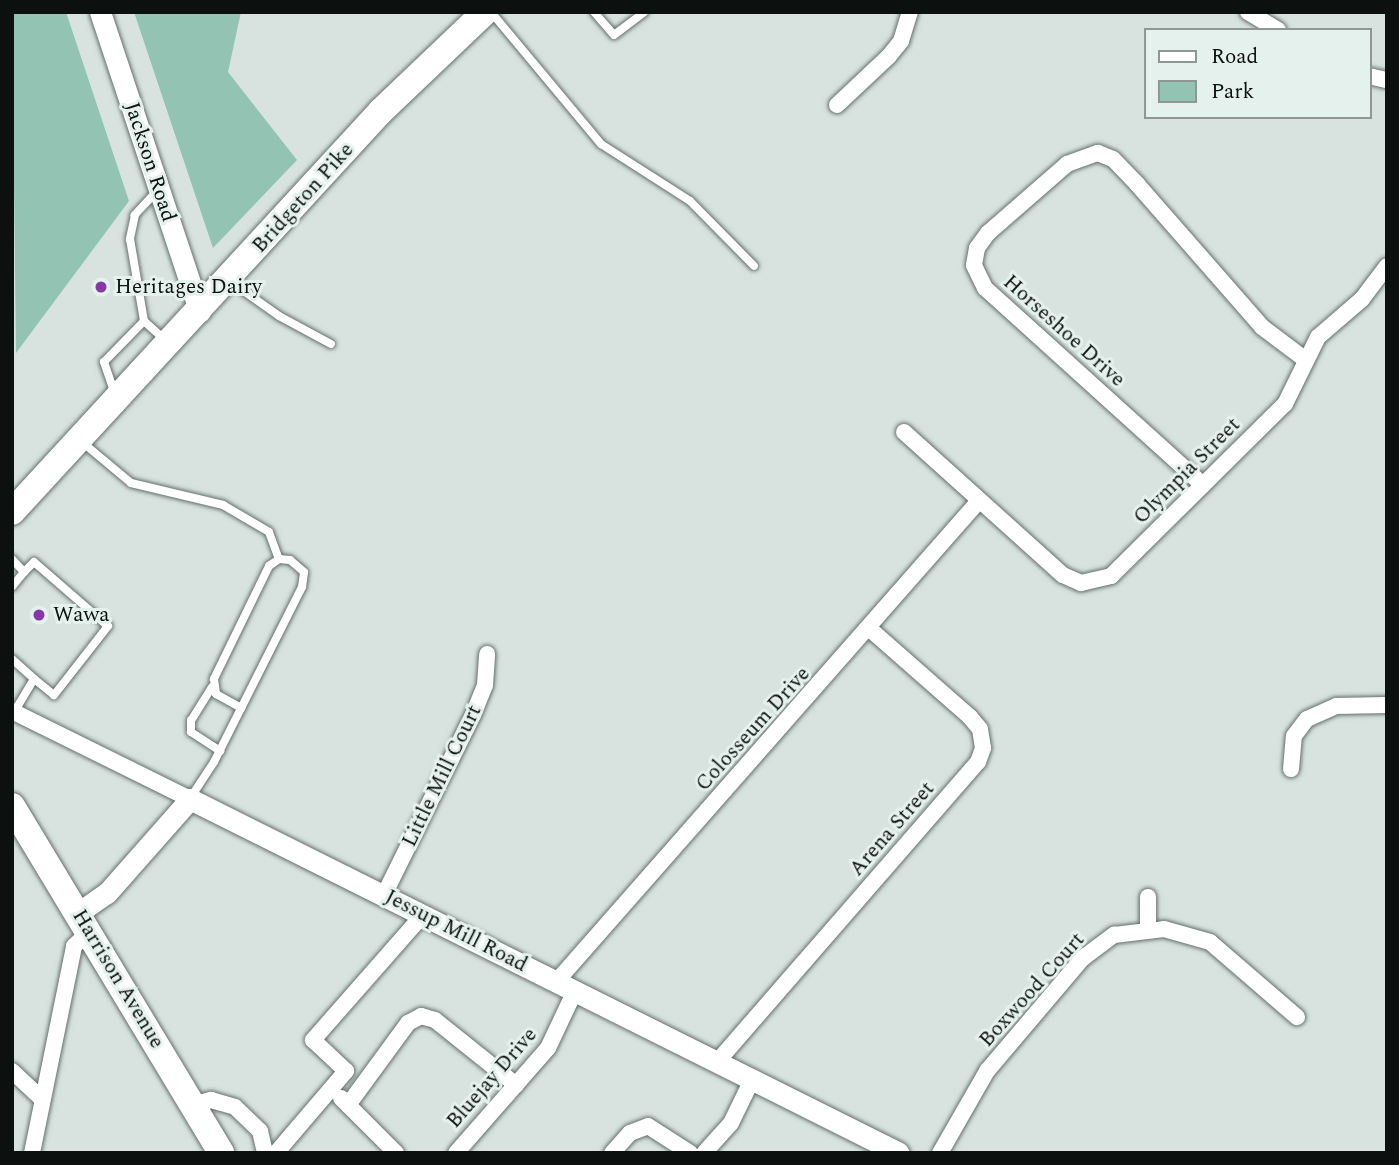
<!DOCTYPE html>
<style>
body{margin:0}
#map{position:relative;width:1399px;height:1165px;overflow:hidden;background:#d8e3df;font-family:Spectral,serif}
div>[style]{position:absolute}
.green>*{inset:0;background:#93c3b3}
.roads{filter:drop-shadow(0 0 2px #65706c) drop-shadow(0 0 2px #65706c)}
.service>*{height:8px;margin:-4px;padding:0 4px;transform-origin:4px;border-radius:4px;background:#fff}
.minor>*{height:16px;margin:-8px;padding:0 8px;transform-origin:8px;border-radius:8px;background:#fff}
.tertiary>*{height:21px;margin:-10.5px;padding:0 10.5px;transform-origin:10.5px;border-radius:10.5px;background:#fff}
.primary>*{height:26px;margin:-13px;padding:0 13px;transform-origin:13px;border-radius:13px;background:#fff}
.dots>*{width:19px;height:19px;translate:-50% -50%;box-sizing:border-box;border:4px solid #e5f1ec;border-radius:50%}
span{translate:-50% -50%;white-space:nowrap;text-align:center;line-height:1.15;-webkit-text-stroke:6px #e5f1ec;paint-order:stroke}
.street-label{font-size:21px;color:#0c100f}
.poi-label{font-size:21px;color:#0c100f}
.left{translate:0 -50%;text-align:left}
.frame{position:absolute;inset:0;border:14px solid #0c100f;pointer-events:none}
.legend{position:absolute;left:1144px;top:28px;width:228px;height:91px;box-sizing:border-box;background:#e5f1ec;border:2px solid #8e9794;margin:0;padding:9px 12px;list-style:none;font-size:21px;color:#0c100f}
.legend li{display:flex;align-items:center;gap:14px;height:35px}
.legend b{width:35px;border:2px solid #8e9794}
</style>
<div id="map">
<div class="green">
<div style="clip-path:polygon(12px 12px,66px 12px,129px 201px,16px 353px)"></div>
<div style="clip-path:polygon(134px 12px,241px 12px,228px 72px,297px 160px,213px 248px)"></div>
</div>
<div class="roads">
<div class="service">
<div style="left:491px;top:12px;width:172px;rotate:50.2deg"></div>
<div style="left:601px;top:144px;width:106px;rotate:32.6deg"></div>
<div style="left:690px;top:201px;width:91px;rotate:45.4deg"></div>
<div style="left:594px;top:12px;width:30px;rotate:49deg"></div>
<div style="left:614px;top:35px;width:38px;rotate:-37deg"></div>
<div style="left:157px;top:191px;width:33px;rotate:133deg"></div>
<div style="left:135px;top:215px;width:25px;rotate:102deg"></div>
<div style="left:130px;top:239px;width:83px;rotate:80.3deg"></div>
<div style="left:144px;top:321px;width:28px;rotate:42deg"></div>
<div style="left:231px;top:282px;width:59px;rotate:35.3deg"></div>
<div style="left:279px;top:316px;width:59px;rotate:28.3deg"></div>
<div style="left:115px;top:394px;width:34px;rotate:-109deg"></div>
<div style="left:104px;top:362px;width:57px;rotate:-45.7deg"></div>
<div style="left:82px;top:442px;width:64px;rotate:39.9deg"></div>
<div style="left:131px;top:483px;width:95px;rotate:13.4deg"></div>
<div style="left:223px;top:505px;width:53px;rotate:30.4deg"></div>
<div style="left:269px;top:532px;width:29px;rotate:70deg"></div>
<div style="left:12px;top:559px;width:18px;rotate:47deg"></div>
<div style="left:24px;top:572px;width:19px;rotate:129deg"></div>
<div style="left:24px;top:572px;width:14px;rotate:-45deg"></div>
<div style="left:34px;top:562px;width:98px;rotate:40.9deg"></div>
<div style="left:108px;top:626px;width:88px;rotate:128deg"></div>
<div style="left:54px;top:695px;width:26px;rotate:-141deg"></div>
<div style="left:12px;top:659px;width:30px;rotate:42deg"></div>
<div style="left:34px;top:679px;width:39px;rotate:121deg"></div>
<div style="left:212px;top:687px;width:39px;rotate:122deg"></div>
<div style="left:191px;top:720px;width:12px;rotate:90deg"></div>
<div style="left:191px;top:732px;width:35px;rotate:33deg"></div>
<div style="left:191px;top:797px;width:42px;rotate:-56.7deg"></div>
<div style="left:214px;top:762px;width:196px;rotate:-63.3deg"></div>
<div style="left:302px;top:587px;width:15px;rotate:-82deg"></div>
<div style="left:304px;top:572px;width:18px;rotate:-139deg"></div>
<div style="left:290px;top:560px;width:11px;rotate:-175deg"></div>
<div style="left:279px;top:559px;width:12px;rotate:145deg"></div>
<div style="left:269px;top:566px;width:126px;rotate:116deg"></div>
<div style="left:214px;top:679px;width:15px;rotate:82deg"></div>
<div style="left:216px;top:694px;width:29px;rotate:29deg"></div>
</div>
<div class="minor">
<div style="left:1248px;top:12px;width:35px;rotate:31deg"></div>
<div style="left:1369px;top:76px;width:18px;rotate:13deg"></div>
<div style="left:837px;top:105px;width:71px;rotate:-43.3deg"></div>
<div style="left:889px;top:56px;width:19px;rotate:-51deg"></div>
<div style="left:901px;top:41px;width:30px;rotate:-73deg"></div>
<div style="left:904px;top:432px;width:214px;rotate:42deg"></div>
<div style="left:1063px;top:575px;width:20px;rotate:24deg"></div>
<div style="left:1081px;top:583px;width:31px;rotate:-13deg"></div>
<div style="left:1111px;top:576px;width:245px;rotate:-44.7deg"></div>
<div style="left:1285px;top:404px;width:75px;rotate:-63.8deg"></div>
<div style="left:1318px;top:337px;width:58px;rotate:-40.8deg"></div>
<div style="left:1362px;top:299px;width:41px;rotate:-52.9deg"></div>
<div style="left:1203px;top:485px;width:294px;rotate:-137.9deg"></div>
<div style="left:985px;top:288px;width:25px;rotate:-116deg"></div>
<div style="left:974px;top:265px;width:17px;rotate:-80deg"></div>
<div style="left:977px;top:248px;width:19px;rotate:-54deg"></div>
<div style="left:988px;top:233px;width:105px;rotate:-41.1deg"></div>
<div style="left:1067px;top:164px;width:33px;rotate:-20deg"></div>
<div style="left:1098px;top:153px;width:16px;rotate:22deg"></div>
<div style="left:1113px;top:159px;width:35px;rotate:46deg"></div>
<div style="left:1137px;top:184px;width:190px;rotate:48.8deg"></div>
<div style="left:1262px;top:327px;width:55px;rotate:36.9deg"></div>
<div style="left:12px;top:711px;width:199px;rotate:26.3deg"></div>
<div style="left:1291px;top:769px;width:33px;rotate:-85deg"></div>
<div style="left:1294px;top:736px;width:21px;rotate:-53deg"></div>
<div style="left:1307px;top:719px;width:32px;rotate:-24deg"></div>
<div style="left:1336px;top:706px;width:51px;rotate:-1.1deg"></div>
<div style="left:384px;top:895px;width:201px;rotate:-63.7deg"></div>
<div style="left:473px;top:715px;width:32px;rotate:-68deg"></div>
<div style="left:485px;top:685px;width:31px;rotate:-86deg"></div>
<div style="left:1148px;top:897px;width:31px;rotate:90deg"></div>
<div style="left:556px;top:982px;width:639px;rotate:-48.68deg"></div>
<div style="left:717px;top:1062px;width:398px;rotate:-49deg"></div>
<div style="left:978px;top:762px;width:15px;rotate:-70deg"></div>
<div style="left:983px;top:748px;width:19px;rotate:-99deg"></div>
<div style="left:980px;top:729px;width:16px;rotate:-130deg"></div>
<div style="left:970px;top:717px;width:133px;rotate:-138.7deg"></div>
<div style="left:12px;top:1071px;width:40px;rotate:43deg"></div>
<div style="left:341px;top:1098px;width:78px;rotate:45deg"></div>
<div style="left:193px;top:1105px;width:19px;rotate:-16deg"></div>
<div style="left:211px;top:1100px;width:25px;rotate:16deg"></div>
<div style="left:235px;top:1107px;width:35px;rotate:44deg"></div>
<div style="left:260px;top:1131px;width:23px;rotate:77deg"></div>
<div style="left:348px;top:1105px;width:102px;rotate:-53.8deg"></div>
<div style="left:408px;top:1023px;width:15px;rotate:-28deg"></div>
<div style="left:421px;top:1016px;width:15px;rotate:16deg"></div>
<div style="left:435px;top:1020px;width:104px;rotate:38.7deg"></div>
<div style="left:32px;top:1153px;width:211px;rotate:-78.5deg"></div>
<div style="left:74px;top:946px;width:21px;rotate:-43deg"></div>
<div style="left:276px;top:1153px;width:108px;rotate:-49.5deg"></div>
<div style="left:346px;top:1071px;width:45px;rotate:-136.8deg"></div>
<div style="left:313px;top:1040px;width:167px;rotate:-48.7deg"></div>
<div style="left:456px;top:1153px;width:140px;rotate:-48.8deg"></div>
<div style="left:548px;top:1048px;width:63px;rotate:-64.7deg"></div>
<div style="left:612px;top:1153px;width:27px;rotate:-48deg"></div>
<div style="left:630px;top:1133px;width:19px;rotate:-21deg"></div>
<div style="left:648px;top:1126px;width:50px;rotate:32.7deg"></div>
<div style="left:704px;top:1153px;width:40px;rotate:-48deg"></div>
<div style="left:731px;top:1123px;width:48px;rotate:-64deg"></div>
<div style="left:940px;top:1153px;width:95px;rotate:-60.2deg"></div>
<div style="left:987px;top:1071px;width:148px;rotate:-49.7deg"></div>
<div style="left:1083px;top:958px;width:39px;rotate:-37deg"></div>
<div style="left:1114px;top:935px;width:50px;rotate:-6.8deg"></div>
<div style="left:1164px;top:929px;width:48px;rotate:15.8deg"></div>
<div style="left:1210px;top:942px;width:115px;rotate:40.8deg"></div>
</div>
<div class="tertiary">
<div style="left:100px;top:12px;width:316px;rotate:71.6deg"></div>
<div style="left:78px;top:913px;width:35px;rotate:-35deg"></div>
<div style="left:107px;top:893px;width:125px;rotate:-48.6deg"></div>
<div style="left:190px;top:799px;width:792px;rotate:26.53deg"></div>
</div>
<div class="primary">
<div style="left:12px;top:512px;width:545px;rotate:-47.38deg"></div>
<div style="left:381px;top:111px;width:144px;rotate:-43.6deg"></div>
<div style="left:12px;top:806px;width:405px;rotate:58.9deg"></div>
</div>
</div>
<div class="dots">
<div style="left:101px;top:287px;background:#8737a7"></div>
<div style="left:39px;top:615px;background:#8737a7"></div>
</div>
<div class="street-label">
<span style="left:150px;top:162px;rotate:72deg">Jackson Road</span>
<span style="left:303px;top:198px;rotate:-48deg">Bridgeton Pike</span>
<span style="left:1064px;top:331px;rotate:42deg">Horseshoe Drive</span>
<span style="left:1187px;top:471px;rotate:-45deg">Olympia Street</span>
<span style="left:753px;top:729px;rotate:-48deg">Colosseum Drive</span>
<span style="left:442px;top:776px;rotate:-64deg">Little Mill Court</span>
<span style="left:892px;top:829px;rotate:-49deg">Arena Street</span>
<span style="left:456px;top:931px;rotate:27deg">Jessup Mill Road</span>
<span style="left:118px;top:979px;rotate:59deg">Harrison Avenue</span>
<span style="left:1032px;top:990px;rotate:-48deg">Boxwood Court</span>
<span style="left:492px;top:1078px;rotate:-49deg">Bluejay Drive</span>
</div>
<div class="poi-label">
<span class="left" style="left:115px;top:287px">Heritages Dairy</span>
<span class="left" style="left:53px;top:615px">Wawa</span>
</div>
<div class="frame"></div>
<ul class="legend">
<li><b style="height:9px;background:#fff"></b>Road</li>
<li><b style="height:19px;background:#93c3b3"></b>Park</li>
</ul>
</div>
